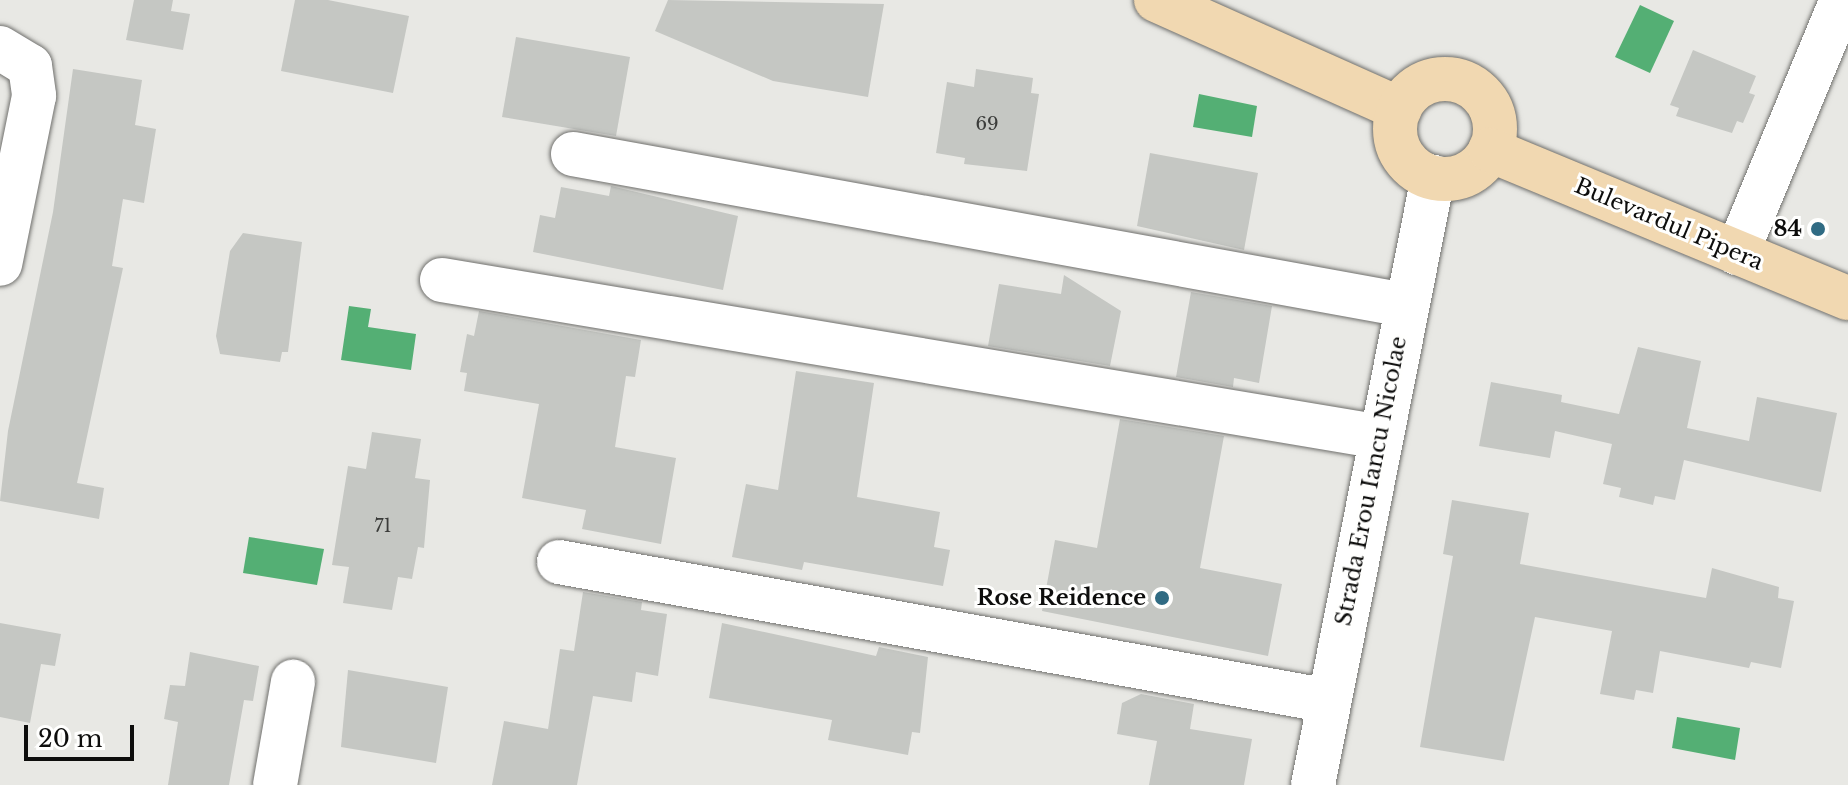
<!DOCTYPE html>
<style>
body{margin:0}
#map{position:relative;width:1848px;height:785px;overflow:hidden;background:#e8e8e4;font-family:"Libre Baskerville",serif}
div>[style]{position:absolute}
.water>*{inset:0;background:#54af74}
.building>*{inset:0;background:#c5c7c3}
.roads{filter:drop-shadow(0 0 2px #70706d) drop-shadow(0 0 2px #70706d)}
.minor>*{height:44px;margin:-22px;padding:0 22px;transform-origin:22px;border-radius:22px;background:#fff}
.major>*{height:44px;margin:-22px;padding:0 22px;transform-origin:22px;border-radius:22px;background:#f1d8b1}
.major>.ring{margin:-22px;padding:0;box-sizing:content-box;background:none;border:44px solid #f1d8b1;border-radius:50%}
.dots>*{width:22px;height:22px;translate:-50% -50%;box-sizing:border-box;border:4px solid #fffffe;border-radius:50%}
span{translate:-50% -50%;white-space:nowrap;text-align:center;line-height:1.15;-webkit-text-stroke:6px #fffffe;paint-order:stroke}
.number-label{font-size:18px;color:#3b3c3a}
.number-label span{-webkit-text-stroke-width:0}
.street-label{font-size:22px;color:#0d0d0c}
.poi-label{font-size:22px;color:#0d0d0c;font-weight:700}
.right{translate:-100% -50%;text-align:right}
.scale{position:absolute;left:24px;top:725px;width:110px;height:36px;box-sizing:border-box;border:4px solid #0d0d0c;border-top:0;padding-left:10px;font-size:24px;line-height:28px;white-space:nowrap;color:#0d0d0c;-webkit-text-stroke:6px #fffffe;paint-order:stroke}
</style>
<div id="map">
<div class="water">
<div style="clip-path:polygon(1640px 5px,1674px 21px,1650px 73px,1615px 57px)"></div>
<div style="clip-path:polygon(1199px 94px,1257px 106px,1252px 137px,1193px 127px)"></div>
<div style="clip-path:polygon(349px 306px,371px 309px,368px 327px,416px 334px,411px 370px,341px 360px)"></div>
<div style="clip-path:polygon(249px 537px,324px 549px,317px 585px,243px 573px)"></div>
<div style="clip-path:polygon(1677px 717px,1740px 728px,1735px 760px,1672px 748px)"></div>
</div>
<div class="building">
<div style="clip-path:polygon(134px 0,173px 0,171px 11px,190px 14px,183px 50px,126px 40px)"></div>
<div style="clip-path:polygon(295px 0,328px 0,409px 16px,393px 93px,281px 71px)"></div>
<div style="clip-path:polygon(668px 0,884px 4px,868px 97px,773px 81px,655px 31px)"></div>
<div style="clip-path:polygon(516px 37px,630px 57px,616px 136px,502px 117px)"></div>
<div style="clip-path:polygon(1693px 50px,1756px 76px,1749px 93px,1755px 95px,1743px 123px,1737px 121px,1732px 133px,1676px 116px,1679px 108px,1670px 105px)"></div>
<div style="clip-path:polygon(73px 69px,142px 80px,135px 125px,156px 129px,144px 203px,123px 199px,112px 266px,123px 268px,77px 483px,104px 488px,99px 519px,0 501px,8px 431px,53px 212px)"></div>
<div style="clip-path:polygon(976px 69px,1033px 78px,1031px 93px,1039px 94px,1027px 171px,964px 164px,965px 158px,936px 153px,947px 82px,974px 87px)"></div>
<div style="clip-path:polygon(1150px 153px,1258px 173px,1244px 250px,1137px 226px)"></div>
<div style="clip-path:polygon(611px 186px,738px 216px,723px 290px,533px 252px,540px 215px,555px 218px,561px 187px,609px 196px)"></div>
<div style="clip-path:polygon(243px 233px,302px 242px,288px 352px,282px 352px,280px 362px,220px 354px,216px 336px,230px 251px)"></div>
<div style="clip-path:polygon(1064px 275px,1121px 311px,1110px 366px,988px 346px,999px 284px,1061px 294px)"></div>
<div style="clip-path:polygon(1191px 292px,1272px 306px,1259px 383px,1234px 378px,1233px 387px,1176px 377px)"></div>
<div style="clip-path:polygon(479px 311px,641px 340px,635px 377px,626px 376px,615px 447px,676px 458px,661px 544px,582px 529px,586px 510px,522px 498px,539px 404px,464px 391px,467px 373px,460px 372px,467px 334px,474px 336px)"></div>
<div style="clip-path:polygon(1638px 347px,1701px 361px,1687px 428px,1749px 441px,1757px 397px,1837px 413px,1821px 492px,1684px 460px,1675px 500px,1655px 496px,1653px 505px,1619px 497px,1621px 488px,1603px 484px,1612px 444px,1555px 431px,1550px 458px,1479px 446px,1491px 382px,1562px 395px,1561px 402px,1619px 414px)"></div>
<div style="clip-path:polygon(796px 371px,874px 383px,857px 497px,940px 512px,934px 547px,950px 550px,943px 586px,804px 562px,802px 570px,732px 557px,746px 484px,778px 490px)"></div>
<div style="clip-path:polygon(1120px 419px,1224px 436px,1200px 568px,1282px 584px,1268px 656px,1042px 611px,1055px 540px,1097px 548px)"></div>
<div style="clip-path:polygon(372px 432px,421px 439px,415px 478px,430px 480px,424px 548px,418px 547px,412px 579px,398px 577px,392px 610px,343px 603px,349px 567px,332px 565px,348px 466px,366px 469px)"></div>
<div style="clip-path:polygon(1452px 500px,1529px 513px,1520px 564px,1706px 598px,1712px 568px,1779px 587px,1778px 598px,1794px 601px,1781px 668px,1751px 662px,1749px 668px,1660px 651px,1653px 693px,1636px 690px,1634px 700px,1600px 694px,1612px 631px,1535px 617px,1504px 761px,1420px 747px,1453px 556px,1443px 554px)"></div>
<div style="clip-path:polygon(583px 592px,642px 602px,641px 610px,667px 614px,658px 676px,636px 672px,632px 702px,593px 696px,577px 785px,492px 785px,504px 721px,548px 729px,560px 649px,574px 651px)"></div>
<div style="clip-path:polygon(0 623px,61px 634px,55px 666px,41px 664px,30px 723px,0 717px)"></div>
<div style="clip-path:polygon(722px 623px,876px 656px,879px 647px,928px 657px,920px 733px,912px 732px,908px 755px,828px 740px,832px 720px,709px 698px)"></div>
<div style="clip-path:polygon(190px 652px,259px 666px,253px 701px,244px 700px,229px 785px,168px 785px,178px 722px,164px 719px,170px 685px,185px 686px)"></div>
<div style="clip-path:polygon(348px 670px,448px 687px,436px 763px,341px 747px)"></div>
<div style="clip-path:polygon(1141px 694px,1194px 704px,1190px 729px,1252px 739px,1244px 785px,1149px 785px,1157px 741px,1117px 734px,1122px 703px)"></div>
</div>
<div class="roads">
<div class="minor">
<div style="left:0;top:48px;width:35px;rotate:31deg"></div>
<div style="left:30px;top:66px;width:30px;rotate:82deg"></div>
<div style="left:34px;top:96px;width:171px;rotate:101.4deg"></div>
<div style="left:573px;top:154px;width:846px;rotate:10.29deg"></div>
<div style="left:1737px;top:253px;width:274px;rotate:-67.5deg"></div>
<div style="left:442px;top:280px;width:952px;rotate:9.49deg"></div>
<div style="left:559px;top:562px;width:782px;rotate:10.23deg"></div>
<div style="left:275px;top:785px;width:105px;rotate:-80.1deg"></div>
<div style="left:1313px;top:785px;width:620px;rotate:-78.84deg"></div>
</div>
<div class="major">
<div style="left:1156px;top:0;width:267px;rotate:24.1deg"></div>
<div class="ring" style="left:1395px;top:79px;width:56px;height:56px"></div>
<div style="left:1490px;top:150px;width:387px;rotate:22.5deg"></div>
</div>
</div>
<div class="dots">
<div style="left:1818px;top:229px;background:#306b83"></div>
<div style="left:1162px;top:598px;background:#306b83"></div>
</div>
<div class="number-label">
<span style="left:987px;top:124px">69</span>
<span style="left:383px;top:526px">71</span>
</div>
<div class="street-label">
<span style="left:1669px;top:224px;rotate:23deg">Bulevardul Pipera</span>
<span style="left:1371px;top:481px;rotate:-79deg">Strada Erou Iancu Nicolae</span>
</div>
<div class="poi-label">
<span class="right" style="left:1802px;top:229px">84</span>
<span class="right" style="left:1146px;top:598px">Rose Reidence</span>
</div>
<div class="scale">20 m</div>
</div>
